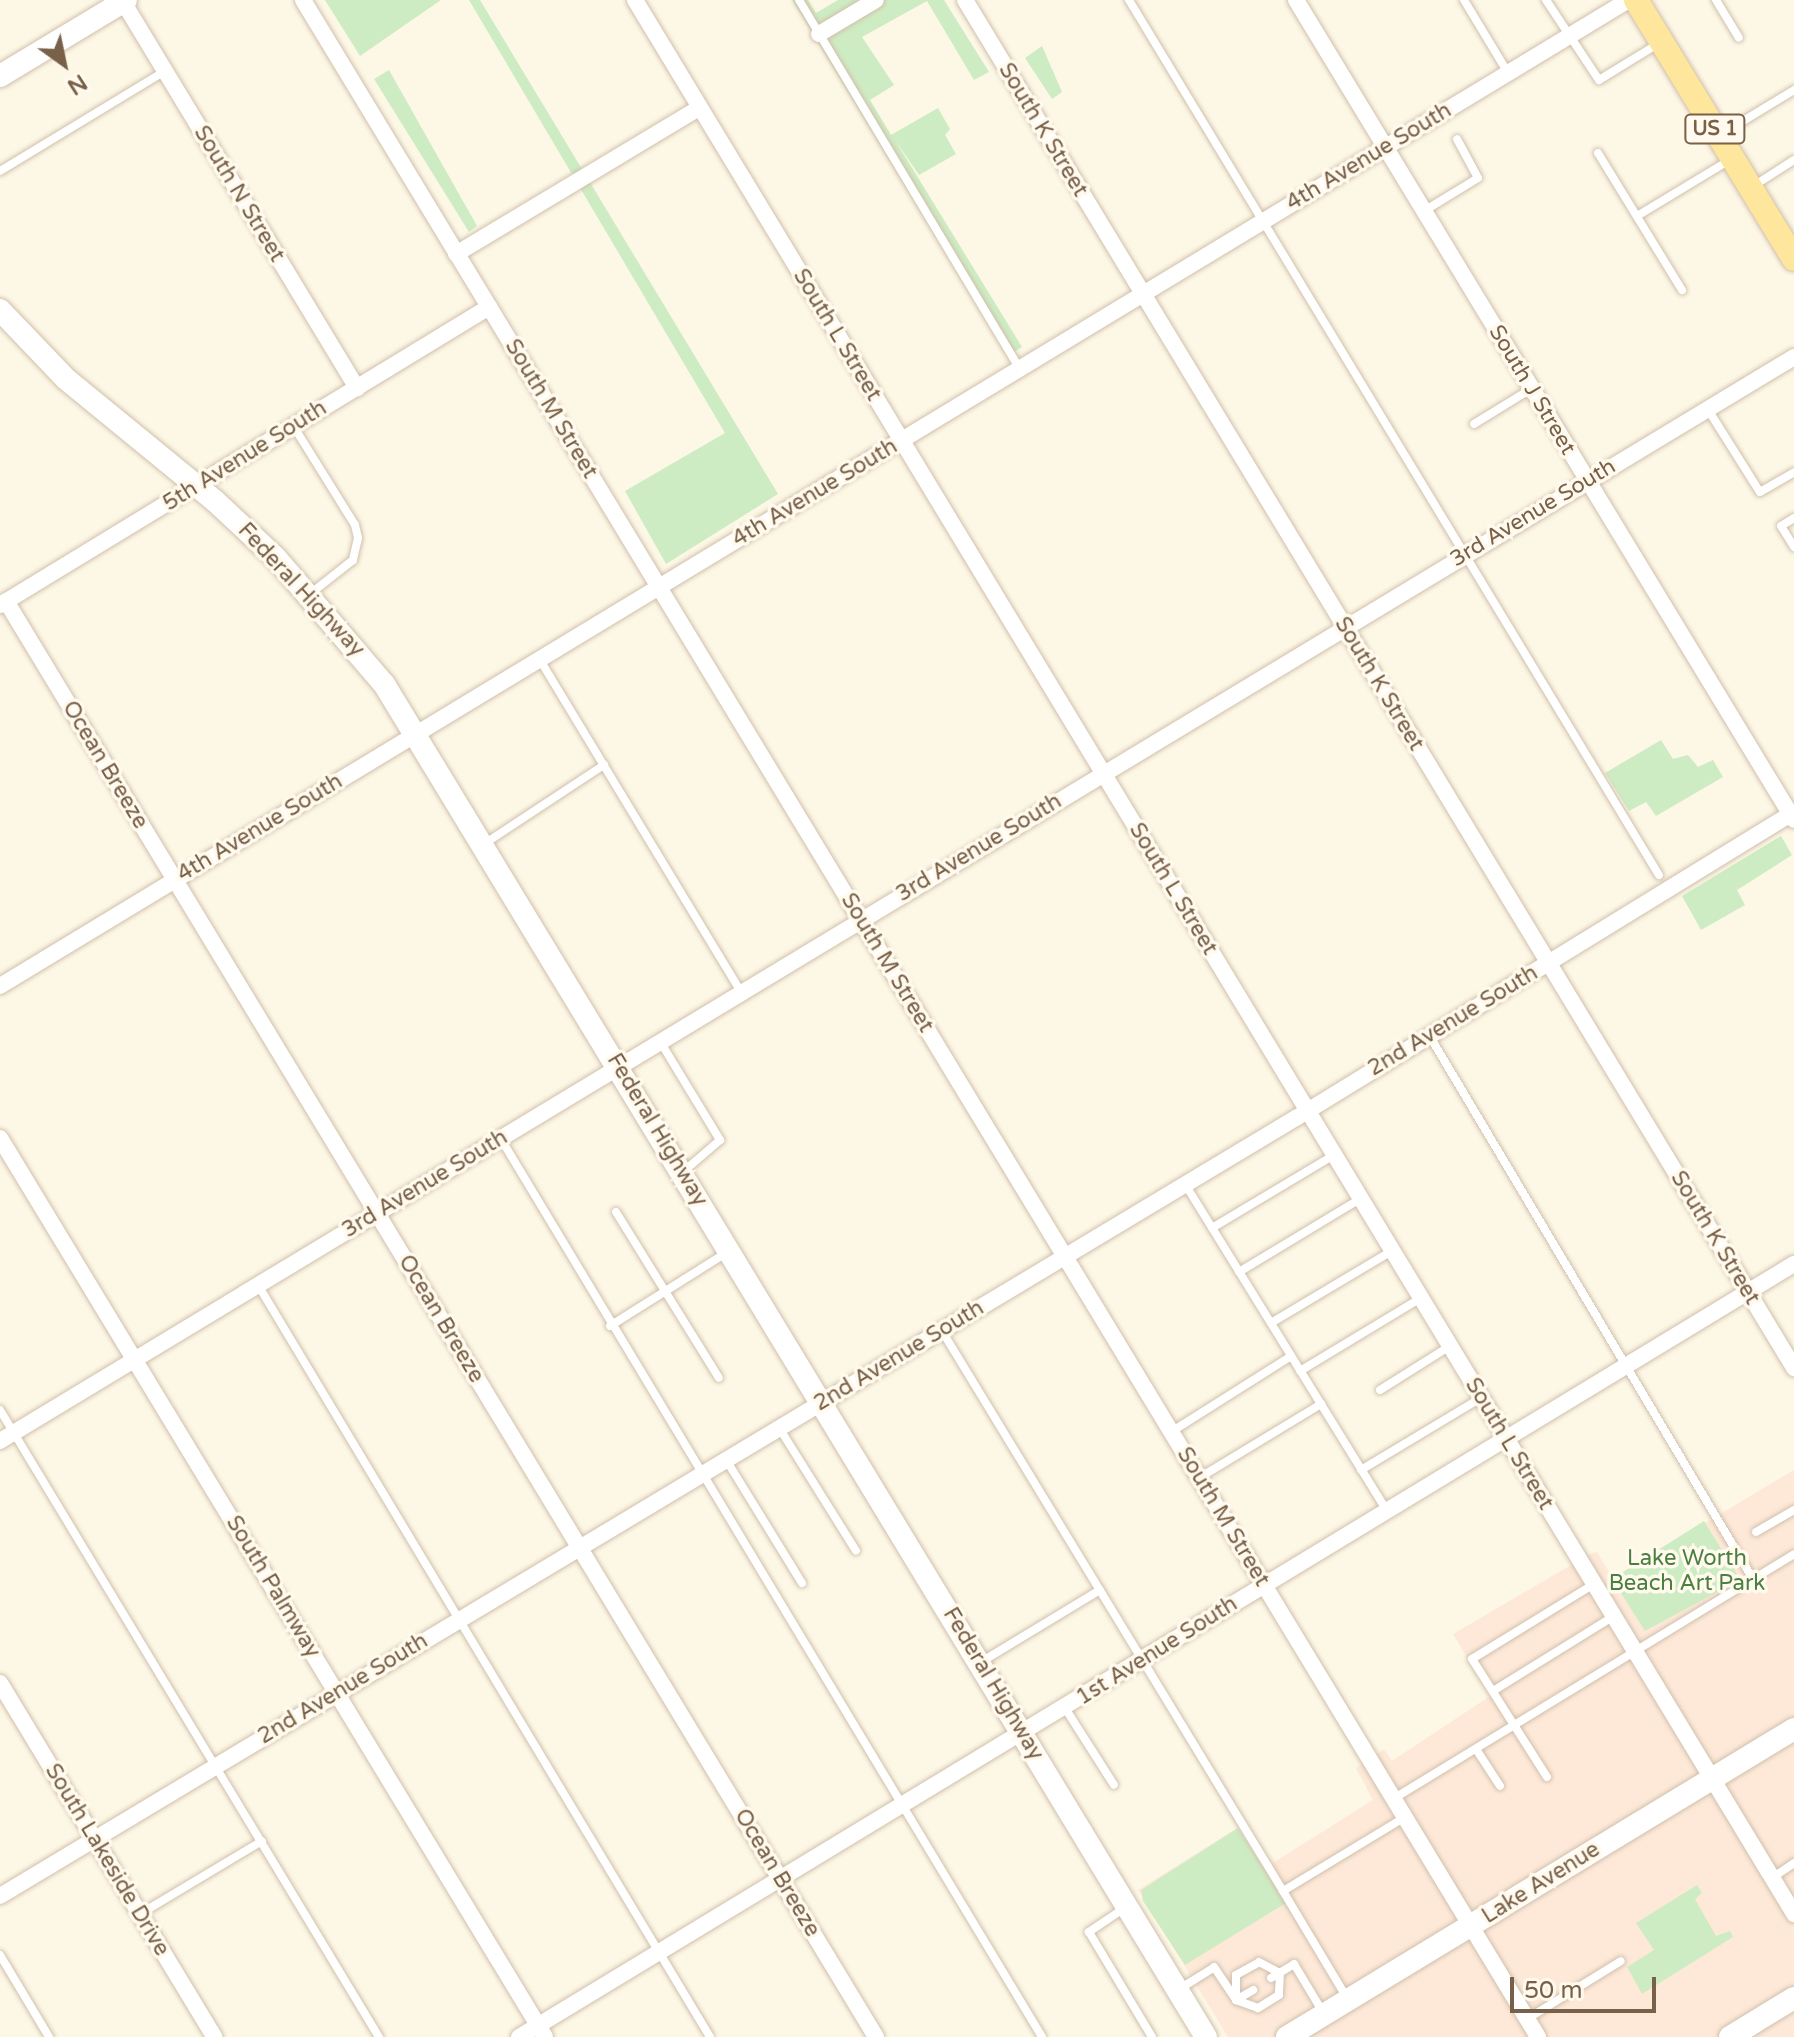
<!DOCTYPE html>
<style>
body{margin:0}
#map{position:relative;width:1794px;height:2037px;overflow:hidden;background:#fdf7e6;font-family:"Varela Round",sans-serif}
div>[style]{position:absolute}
.commercial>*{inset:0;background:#fee9d9}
.green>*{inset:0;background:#ceecc3}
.roads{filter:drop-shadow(0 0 2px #d0c0ab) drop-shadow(0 0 2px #d0c0ab)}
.lane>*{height:8px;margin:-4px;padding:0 4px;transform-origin:4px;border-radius:4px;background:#fff}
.street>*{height:16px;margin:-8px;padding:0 8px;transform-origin:8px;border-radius:8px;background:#fff}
.secondary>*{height:22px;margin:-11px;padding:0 11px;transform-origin:11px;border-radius:11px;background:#fff}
.primary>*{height:24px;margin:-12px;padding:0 12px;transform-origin:12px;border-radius:12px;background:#fee69c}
span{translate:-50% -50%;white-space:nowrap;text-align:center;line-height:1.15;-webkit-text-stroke:7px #fffaed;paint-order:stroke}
.shield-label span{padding:2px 6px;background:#fffaed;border:2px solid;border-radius:6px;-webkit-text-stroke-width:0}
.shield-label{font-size:20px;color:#786049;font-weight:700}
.street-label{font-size:22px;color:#786049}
.park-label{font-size:22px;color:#4b7f40}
.north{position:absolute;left:24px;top:24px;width:80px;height:80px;-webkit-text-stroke:6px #fffaed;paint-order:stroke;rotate:147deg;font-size:22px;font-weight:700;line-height:32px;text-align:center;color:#786049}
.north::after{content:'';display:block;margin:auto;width:28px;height:36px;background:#786049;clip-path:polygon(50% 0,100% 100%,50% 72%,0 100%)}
.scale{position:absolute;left:1510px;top:1977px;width:146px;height:36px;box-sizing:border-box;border:4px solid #786049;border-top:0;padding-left:10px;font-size:24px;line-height:28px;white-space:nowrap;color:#786049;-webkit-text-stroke:6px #fffaed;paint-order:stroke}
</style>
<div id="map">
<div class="commercial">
<div style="clip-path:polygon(1794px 1470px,1794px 2037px,1228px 2037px,1138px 1890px,1237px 1828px,1265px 1868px,1373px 1800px,1356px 1768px,1384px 1749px,1392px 1761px,1490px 1696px,1453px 1634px,1590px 1554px,1597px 1552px,1613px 1578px)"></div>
</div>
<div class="green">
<div style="clip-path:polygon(325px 0,441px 0,360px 56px)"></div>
<div style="clip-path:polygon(469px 0,480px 0,778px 494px,666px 564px,625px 491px,725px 433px)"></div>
<div style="clip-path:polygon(792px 0,808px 0,816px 13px,838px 0,944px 0,989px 72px,974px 80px,927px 1px,862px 37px,894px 85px,870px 100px,891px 135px,938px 108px,950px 129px,945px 135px,956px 154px,919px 175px,895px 140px,1022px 347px,1008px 356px)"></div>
<div style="clip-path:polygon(1042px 46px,1062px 92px,1052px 99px,1025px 58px)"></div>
<div style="clip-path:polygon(389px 70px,477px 226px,469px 232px,374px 79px)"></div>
<div style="clip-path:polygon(1661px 740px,1673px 759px,1688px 755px,1698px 767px,1713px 760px,1723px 777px,1656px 816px,1646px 802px,1629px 811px,1605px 773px)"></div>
<div style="clip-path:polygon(1781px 836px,1792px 855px,1737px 890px,1745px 905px,1701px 930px,1682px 896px)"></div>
<div style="clip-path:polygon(1704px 1521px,1737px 1574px,1732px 1584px,1645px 1631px,1612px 1579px)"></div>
<div style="clip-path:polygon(1238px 1828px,1286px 1903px,1185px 1965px,1143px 1901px,1141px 1890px)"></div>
<div style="clip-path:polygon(1697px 1885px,1702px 1893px,1695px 1899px,1716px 1936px,1730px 1931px,1733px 1937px,1642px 1994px,1627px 1967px,1654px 1950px,1636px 1923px)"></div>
</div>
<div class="roads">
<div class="lane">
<div style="left:799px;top:0;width:430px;rotate:59.1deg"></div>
<div style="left:1129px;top:0;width:1023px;rotate:58.8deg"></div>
<div style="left:1464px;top:0;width:85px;rotate:58.9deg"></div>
<div style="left:1546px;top:0;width:96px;rotate:56.5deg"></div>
<div style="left:1599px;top:80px;width:73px;rotate:-31.5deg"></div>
<div style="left:1716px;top:0;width:44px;rotate:58.8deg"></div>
<div style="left:1720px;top:135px;width:87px;rotate:-31.3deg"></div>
<div style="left:1598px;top:153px;width:161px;rotate:58.5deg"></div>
<div style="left:0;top:171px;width:193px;rotate:-31.2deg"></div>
<div style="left:1755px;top:185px;width:46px;rotate:-32.7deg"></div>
<div style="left:1424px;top:211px;width:63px;rotate:-31.4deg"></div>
<div style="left:1478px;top:178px;width:44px;rotate:-118.3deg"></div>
<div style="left:1637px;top:216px;width:106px;rotate:-31.1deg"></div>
<div style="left:1707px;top:408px;width:99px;rotate:57.8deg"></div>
<div style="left:1760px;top:492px;width:39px;rotate:-30deg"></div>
<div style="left:1474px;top:424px;width:67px;rotate:-31.6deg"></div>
<div style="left:294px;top:427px;width:115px;rotate:58.1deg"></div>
<div style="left:355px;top:525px;width:13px;rotate:77deg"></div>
<div style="left:358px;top:538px;width:23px;rotate:103deg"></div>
<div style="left:353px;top:560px;width:55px;rotate:141.7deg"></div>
<div style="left:1794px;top:518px;width:15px;rotate:148deg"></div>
<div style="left:1781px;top:526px;width:25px;rotate:58deg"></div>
<div style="left:540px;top:660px;width:389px;rotate:58.8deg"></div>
<div style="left:484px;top:844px;width:144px;rotate:-33.4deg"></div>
<div style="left:1429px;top:1035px;width:633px;rotate:59.22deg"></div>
<div style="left:661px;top:1043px;width:114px;rotate:58.7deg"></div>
<div style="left:720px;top:1140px;width:49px;rotate:139.1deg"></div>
<div style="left:501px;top:1139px;width:1048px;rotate:58.93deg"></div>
<div style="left:1185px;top:1184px;width:384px;rotate:58.3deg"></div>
<div style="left:616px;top:1212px;width:195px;rotate:58.2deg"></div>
<div style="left:1212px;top:1228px;width:142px;rotate:-30.9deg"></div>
<div style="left:1239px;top:1272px;width:141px;rotate:-31.1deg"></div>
<div style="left:258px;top:1285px;width:877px;rotate:58.99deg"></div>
<div style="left:1271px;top:1323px;width:141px;rotate:-30.8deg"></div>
<div style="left:610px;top:1326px;width:137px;rotate:-32.2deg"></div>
<div style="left:942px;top:1331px;width:656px;rotate:58.66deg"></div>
<div style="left:1300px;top:1371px;width:141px;rotate:-31.1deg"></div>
<div style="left:1380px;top:1390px;width:83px;rotate:-32.2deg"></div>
<div style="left:0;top:1410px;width:733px;rotate:58.85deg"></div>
<div style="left:778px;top:1426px;width:147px;rotate:58deg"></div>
<div style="left:1171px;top:1432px;width:142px;rotate:-32.3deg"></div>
<div style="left:725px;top:1458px;width:147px;rotate:58.4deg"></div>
<div style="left:1361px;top:1470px;width:140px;rotate:-31deg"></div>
<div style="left:1199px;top:1478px;width:143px;rotate:-31.2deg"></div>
<div style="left:1756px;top:1532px;width:44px;rotate:-30.1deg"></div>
<div style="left:981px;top:1662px;width:139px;rotate:-31.2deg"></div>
<div style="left:1493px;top:1691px;width:142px;rotate:-31.8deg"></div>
<div style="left:1065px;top:1708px;width:91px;rotate:57.5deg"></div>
<div style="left:1476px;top:1749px;width:44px;rotate:57deg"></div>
<div style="left:1547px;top:1777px;width:140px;rotate:-122.4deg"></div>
<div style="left:1472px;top:1659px;width:143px;rotate:-31.6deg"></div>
<div style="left:1393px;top:1799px;width:470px;rotate:-31.4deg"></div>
<div style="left:1772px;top:1878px;width:27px;rotate:-34deg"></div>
<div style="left:1126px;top:1907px;width:45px;rotate:146deg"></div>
<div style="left:1089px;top:1932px;width:122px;rotate:59deg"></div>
<div style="left:140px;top:1914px;width:142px;rotate:-30.9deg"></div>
<div style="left:0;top:1955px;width:96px;rotate:59.1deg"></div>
<div style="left:1259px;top:1962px;width:24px;rotate:28deg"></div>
<div style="left:1280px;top:1973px;width:22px;rotate:93deg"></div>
<div style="left:1279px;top:1995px;width:25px;rotate:148deg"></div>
<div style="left:1258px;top:2008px;width:23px;rotate:-160deg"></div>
<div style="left:1236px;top:2000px;width:25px;rotate:-90deg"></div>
<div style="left:1236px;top:1975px;width:26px;rotate:-29deg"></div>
<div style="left:1271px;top:1978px;width:27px;rotate:-31deg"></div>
<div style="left:1294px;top:1964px;width:58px;rotate:59deg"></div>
<div style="left:1181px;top:1988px;width:39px;rotate:-32deg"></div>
<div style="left:1214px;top:1967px;width:40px;rotate:56deg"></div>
<div style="left:1236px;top:2000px;width:20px;rotate:-30deg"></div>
<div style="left:1347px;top:1998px;width:125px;rotate:-120.9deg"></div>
<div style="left:1283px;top:1891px;width:143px;rotate:-31.2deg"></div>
<div style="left:1527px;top:2019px;width:110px;rotate:-31.7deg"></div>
</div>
<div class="street">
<div style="left:122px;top:0;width:454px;rotate:58.8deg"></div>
<div style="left:303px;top:0;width:2382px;rotate:58.77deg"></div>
<div style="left:635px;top:0;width:2238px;rotate:58.8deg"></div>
<div style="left:965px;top:0;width:1600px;rotate:58.78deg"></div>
<div style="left:1296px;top:0;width:959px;rotate:58.73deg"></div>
<div style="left:819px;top:34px;width:66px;rotate:-30.8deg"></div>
<div style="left:456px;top:254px;width:283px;rotate:-31deg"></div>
<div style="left:6px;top:601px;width:1679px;rotate:58.79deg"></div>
<div style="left:0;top:605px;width:573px;rotate:-31.36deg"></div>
<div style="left:0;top:986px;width:1904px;rotate:-31.19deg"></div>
<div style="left:0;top:1138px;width:1051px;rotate:58.77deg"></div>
<div style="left:0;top:1441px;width:2096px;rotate:-31.14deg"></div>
<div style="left:0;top:1683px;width:414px;rotate:58.8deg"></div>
<div style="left:0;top:1896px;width:1512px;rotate:-30.98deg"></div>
<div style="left:1296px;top:1118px;width:584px;rotate:-31.57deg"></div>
<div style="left:519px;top:2037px;width:1491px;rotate:-31.23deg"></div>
</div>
<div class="secondary">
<div style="left:0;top:76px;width:147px;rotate:-31.1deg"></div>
<div style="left:0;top:310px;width:95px;rotate:46.3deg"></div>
<div style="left:66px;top:379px;width:193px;rotate:39.3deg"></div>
<div style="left:215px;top:501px;width:82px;rotate:43deg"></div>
<div style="left:275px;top:557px;width:167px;rotate:49.4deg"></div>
<div style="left:384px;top:684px;width:1583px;rotate:58.72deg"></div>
<div style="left:1287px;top:2037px;width:593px;rotate:-31.28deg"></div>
<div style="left:1730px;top:2037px;width:75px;rotate:-31.4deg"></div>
</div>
<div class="primary">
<div style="left:1636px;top:0;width:303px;rotate:58.6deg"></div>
</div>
</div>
<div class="shield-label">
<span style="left:1715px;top:129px">US 1</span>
</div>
<div class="street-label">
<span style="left:1043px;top:130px;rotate:59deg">South K Street</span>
<span style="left:1369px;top:157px;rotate:-31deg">4th Avenue South</span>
<span style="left:239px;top:194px;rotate:59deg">South N Street</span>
<span style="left:837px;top:335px;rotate:59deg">South L Street</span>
<span style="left:1532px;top:390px;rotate:59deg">South J Street</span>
<span style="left:551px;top:409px;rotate:59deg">South M Street</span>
<span style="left:245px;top:456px;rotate:-32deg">5th Avenue South</span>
<span style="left:815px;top:493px;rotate:-31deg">4th Avenue South</span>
<span style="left:1533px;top:513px;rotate:-31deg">3rd Avenue South</span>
<span style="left:301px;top:590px;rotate:47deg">Federal Highway</span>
<span style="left:1379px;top:684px;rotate:59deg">South K Street</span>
<span style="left:105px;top:765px;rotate:59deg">Ocean Breeze</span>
<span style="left:260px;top:828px;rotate:-31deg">4th Avenue South</span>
<span style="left:979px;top:848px;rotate:-31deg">3rd Avenue South</span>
<span style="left:1173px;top:889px;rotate:59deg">South L Street</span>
<span style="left:887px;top:963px;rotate:59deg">South M Street</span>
<span style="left:1453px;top:1021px;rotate:-31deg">2nd Avenue South</span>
<span style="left:657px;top:1130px;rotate:59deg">Federal Highway</span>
<span style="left:425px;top:1184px;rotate:-31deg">3rd Avenue South</span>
<span style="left:1715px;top:1238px;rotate:59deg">South K Street</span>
<span style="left:441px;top:1319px;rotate:59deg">Ocean Breeze</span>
<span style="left:899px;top:1356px;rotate:-31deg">2nd Avenue South</span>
<span style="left:1509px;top:1444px;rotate:59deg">South L Street</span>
<span style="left:1223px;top:1517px;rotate:59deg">South M Street</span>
<span style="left:273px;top:1587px;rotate:59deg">South Palmway</span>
<span style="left:1157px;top:1651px;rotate:-32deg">1st Avenue South</span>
<span style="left:993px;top:1684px;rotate:59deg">Federal Highway</span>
<span style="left:343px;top:1689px;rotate:-31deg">2nd Avenue South</span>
<span style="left:107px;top:1860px;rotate:59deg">South Lakeside Drive</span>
<span style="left:777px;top:1873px;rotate:59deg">Ocean Breeze</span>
<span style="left:1541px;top:1883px;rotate:-32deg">Lake Avenue</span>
</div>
<div class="park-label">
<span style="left:1687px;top:1571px">Lake Worth<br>Beach Art Park</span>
</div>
<div class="north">N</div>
<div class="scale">50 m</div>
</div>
